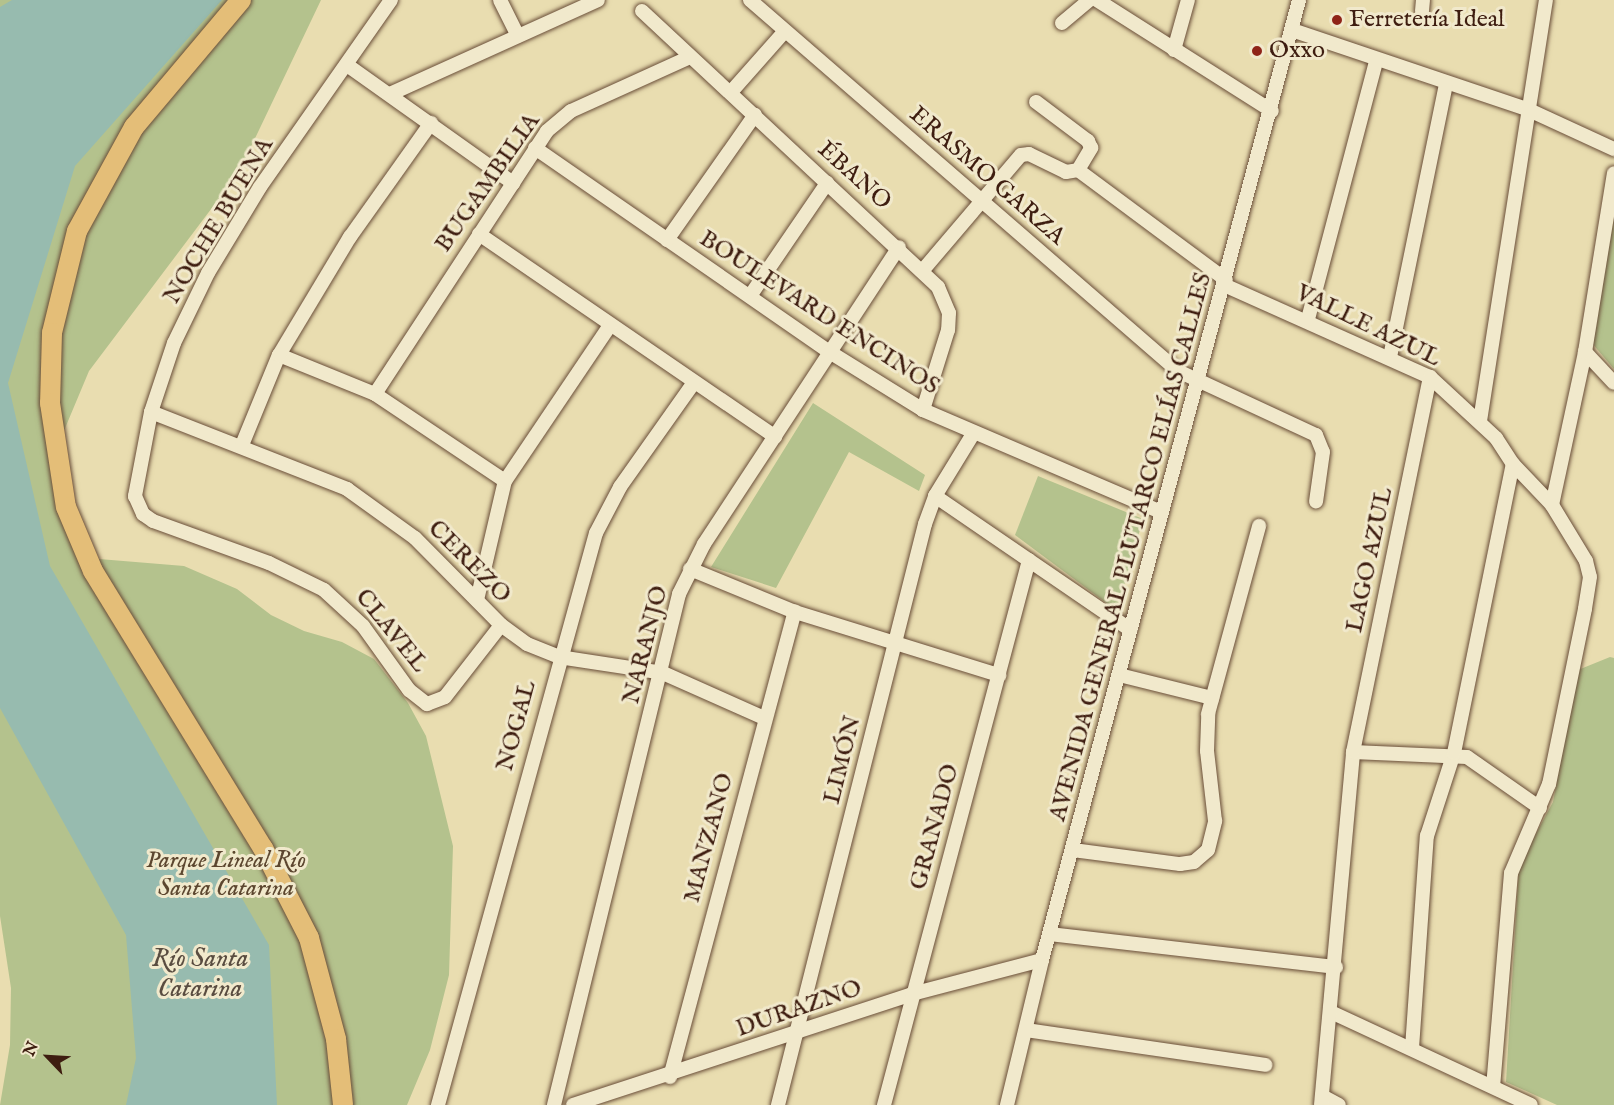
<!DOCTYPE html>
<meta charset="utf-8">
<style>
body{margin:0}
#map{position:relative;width:1614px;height:1105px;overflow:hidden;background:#e9ddb0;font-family:"IM FELL English",serif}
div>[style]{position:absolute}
.green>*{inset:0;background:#b4c28d}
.water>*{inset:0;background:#97bbaf}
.roads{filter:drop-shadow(0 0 2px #694d38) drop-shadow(0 0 2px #694d38)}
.minor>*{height:14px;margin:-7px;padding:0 7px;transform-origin:7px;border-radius:7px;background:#f1e9cc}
.highway>*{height:20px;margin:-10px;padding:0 10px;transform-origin:10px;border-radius:10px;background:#e4be78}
.dots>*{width:16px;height:16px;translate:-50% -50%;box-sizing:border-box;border:3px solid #f1e9cc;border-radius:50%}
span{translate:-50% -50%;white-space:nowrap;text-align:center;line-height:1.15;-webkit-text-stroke:6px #f1e9cc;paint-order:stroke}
.poi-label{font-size:24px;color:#3e1d10}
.left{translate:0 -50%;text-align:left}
.street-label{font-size:24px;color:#3e1d10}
.park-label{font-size:24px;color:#5c462f;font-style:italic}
.water-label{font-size:26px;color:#594c40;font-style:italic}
.north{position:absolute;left:18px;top:1027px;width:60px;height:60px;-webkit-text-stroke:4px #f1e9cc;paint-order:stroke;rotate:295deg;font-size:16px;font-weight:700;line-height:24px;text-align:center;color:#3e1d10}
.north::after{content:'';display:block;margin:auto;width:21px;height:27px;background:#3e1d10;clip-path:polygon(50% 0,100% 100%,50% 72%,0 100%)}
</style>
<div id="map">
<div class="green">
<div style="clip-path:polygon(0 0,321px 0,239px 172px,89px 371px,58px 445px,78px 548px,99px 559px,184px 566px,237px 589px,271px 615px,304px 631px,342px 642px,374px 659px,408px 703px,426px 736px,453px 846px,449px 975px,430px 1050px,407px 1105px,0 1105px,10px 1045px,11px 988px,0 916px)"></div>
<div style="clip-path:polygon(1614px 218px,1614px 369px,1591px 342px)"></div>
<div style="clip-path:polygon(813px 403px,925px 475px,919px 491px,849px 452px,776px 588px,711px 567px)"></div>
<div style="clip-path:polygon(1038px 476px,1143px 519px,1117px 611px,1015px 535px)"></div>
<div style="clip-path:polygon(1610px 657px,1614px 658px,1614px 1105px,1557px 1105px,1506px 1082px,1519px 865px,1553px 802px,1578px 670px)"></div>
</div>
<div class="water">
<div style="clip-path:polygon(12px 0,222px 0,75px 166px,8px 383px,50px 566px,269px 945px,277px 1105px,126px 1105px,136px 1058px,126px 935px,0 708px,0 7px)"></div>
</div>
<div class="roads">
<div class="minor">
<div style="left:391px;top:0;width:228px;rotate:125deg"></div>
<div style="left:260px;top:187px;width:100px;rotate:121.2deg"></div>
<div style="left:208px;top:273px;width:78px;rotate:115.9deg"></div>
<div style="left:174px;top:343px;width:73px;rotate:108.4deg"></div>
<div style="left:151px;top:412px;width:86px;rotate:100.8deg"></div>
<div style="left:135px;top:496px;width:20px;rotate:66deg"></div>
<div style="left:143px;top:514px;width:12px;rotate:35deg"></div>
<div style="left:153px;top:521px;width:123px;rotate:19.9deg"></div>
<div style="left:269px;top:563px;width:61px;rotate:26.1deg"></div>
<div style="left:324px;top:590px;width:53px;rotate:42.7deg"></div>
<div style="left:363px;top:626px;width:79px;rotate:54.3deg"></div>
<div style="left:409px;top:690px;width:23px;rotate:38deg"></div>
<div style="left:427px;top:704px;width:19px;rotate:-21deg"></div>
<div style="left:445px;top:697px;width:91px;rotate:-52.1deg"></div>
<div style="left:500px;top:0;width:40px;rotate:63.4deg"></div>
<div style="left:750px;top:0;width:566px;rotate:40.92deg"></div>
<div style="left:1178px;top:371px;width:152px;rotate:24.9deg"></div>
<div style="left:1316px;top:435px;width:18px;rotate:68deg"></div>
<div style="left:1323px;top:452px;width:50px;rotate:98deg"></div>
<div style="left:1097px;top:0;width:207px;rotate:32.4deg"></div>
<div style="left:642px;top:11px;width:405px;rotate:43deg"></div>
<div style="left:938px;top:287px;width:28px;rotate:67deg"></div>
<div style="left:949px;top:313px;width:17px;rotate:93deg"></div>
<div style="left:948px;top:330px;width:84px;rotate:107.4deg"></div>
<div style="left:1422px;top:11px;width:11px;rotate:-85deg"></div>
<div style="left:1062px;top:23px;width:35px;rotate:-40deg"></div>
<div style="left:1292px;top:30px;width:248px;rotate:18.6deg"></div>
<div style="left:1527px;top:109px;width:96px;rotate:24.7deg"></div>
<div style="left:1174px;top:50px;width:52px;rotate:-74.4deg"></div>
<div style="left:347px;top:65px;width:204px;rotate:35.4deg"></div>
<div style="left:731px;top:92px;width:81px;rotate:-48.5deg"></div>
<div style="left:390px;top:94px;width:228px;rotate:-24.3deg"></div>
<div style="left:535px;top:148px;width:356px;rotate:34.7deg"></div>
<div style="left:828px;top:351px;width:112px;rotate:31.8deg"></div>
<div style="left:923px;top:410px;width:259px;rotate:23.2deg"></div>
<div style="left:1078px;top:170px;width:184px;rotate:36.6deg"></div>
<div style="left:479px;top:234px;width:359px;rotate:34.4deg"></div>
<div style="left:667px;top:240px;width:153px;rotate:-54.9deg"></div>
<div style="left:923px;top:270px;width:151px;rotate:-49.6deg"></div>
<div style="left:1021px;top:155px;width:8px;rotate:-7deg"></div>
<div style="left:1029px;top:154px;width:41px;rotate:25.9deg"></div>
<div style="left:1066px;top:172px;width:12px;rotate:-9deg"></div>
<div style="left:1078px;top:170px;width:26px;rotate:-59deg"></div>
<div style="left:1091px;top:148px;width:8px;rotate:-113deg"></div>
<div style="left:1088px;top:141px;width:65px;rotate:-143.1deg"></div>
<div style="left:1224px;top:285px;width:226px;rotate:24.1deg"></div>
<div style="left:1430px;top:377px;width:90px;rotate:42.7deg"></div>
<div style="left:1496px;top:438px;width:31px;rotate:57deg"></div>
<div style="left:1513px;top:464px;width:57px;rotate:46.4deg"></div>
<div style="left:1552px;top:505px;width:66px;rotate:58.7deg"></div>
<div style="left:1586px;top:561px;width:16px;rotate:76deg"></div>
<div style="left:1590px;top:577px;width:32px;rotate:99deg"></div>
<div style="left:1585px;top:609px;width:179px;rotate:101.6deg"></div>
<div style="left:1549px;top:784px;width:97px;rotate:113.1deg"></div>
<div style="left:1511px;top:873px;width:214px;rotate:94.8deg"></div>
<div style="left:750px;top:296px;width:137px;rotate:-55.7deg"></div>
<div style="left:1308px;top:319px;width:267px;rotate:-75.2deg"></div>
<div style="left:1585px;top:352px;width:42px;rotate:46.9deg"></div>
<div style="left:279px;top:355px;width:104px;rotate:22.1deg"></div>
<div style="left:375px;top:394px;width:156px;rotate:33.8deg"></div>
<div style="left:1390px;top:357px;width:278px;rotate:-78.4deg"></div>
<div style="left:375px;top:394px;width:314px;rotate:-56.8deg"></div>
<div style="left:547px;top:131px;width:31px;rotate:-40deg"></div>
<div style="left:571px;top:111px;width:131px;rotate:-24.4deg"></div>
<div style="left:151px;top:412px;width:211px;rotate:21.4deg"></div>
<div style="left:347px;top:489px;width:84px;rotate:35.8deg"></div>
<div style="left:415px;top:538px;width:122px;rotate:45.3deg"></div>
<div style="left:501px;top:625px;width:32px;rotate:36deg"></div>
<div style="left:527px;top:644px;width:35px;rotate:22deg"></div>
<div style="left:559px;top:657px;width:105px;rotate:8.7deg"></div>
<div style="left:663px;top:673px;width:111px;rotate:24deg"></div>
<div style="left:1480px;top:421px;width:426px;rotate:-81.1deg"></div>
<div style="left:242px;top:445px;width:97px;rotate:-67.7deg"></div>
<div style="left:279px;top:355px;width:138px;rotate:-59deg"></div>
<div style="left:350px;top:237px;width:140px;rotate:-54.6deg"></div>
<div style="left:935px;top:496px;width:237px;rotate:34.4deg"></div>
<div style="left:1552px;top:505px;width:157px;rotate:-77.8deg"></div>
<div style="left:1585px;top:352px;width:181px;rotate:-80.8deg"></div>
<div style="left:690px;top:569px;width:113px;rotate:22.3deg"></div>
<div style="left:795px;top:612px;width:214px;rotate:17.2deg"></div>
<div style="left:477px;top:600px;width:122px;rotate:-76.8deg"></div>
<div style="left:505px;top:481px;width:186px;rotate:-56deg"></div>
<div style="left:1119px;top:675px;width:96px;rotate:13.9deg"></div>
<div style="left:1353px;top:752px;width:114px;rotate:2.5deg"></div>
<div style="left:1467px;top:757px;width:89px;rotate:34.9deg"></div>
<div style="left:1073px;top:850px;width:108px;rotate:7.5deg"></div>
<div style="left:1180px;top:864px;width:14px;rotate:-8deg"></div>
<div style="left:1194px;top:862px;width:18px;rotate:-41deg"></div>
<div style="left:1208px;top:850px;width:30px;rotate:-76deg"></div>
<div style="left:1215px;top:821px;width:70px;rotate:-96.5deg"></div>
<div style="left:1207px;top:751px;width:37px;rotate:-88deg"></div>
<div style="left:1208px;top:714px;width:195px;rotate:-74.8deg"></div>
<div style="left:1050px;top:934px;width:288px;rotate:6.6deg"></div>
<div style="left:1333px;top:1013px;width:218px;rotate:24.9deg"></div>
<div style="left:1026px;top:1030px;width:242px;rotate:8.3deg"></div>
<div style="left:1412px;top:1048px;width:213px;rotate:-86deg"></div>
<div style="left:1427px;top:836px;width:87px;rotate:-72deg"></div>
<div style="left:1454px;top:753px;width:295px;rotate:-78.5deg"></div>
<div style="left:670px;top:1077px;width:482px;rotate:-75deg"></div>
<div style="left:1322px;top:1096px;width:19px;rotate:28deg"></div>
<div style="left:438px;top:1105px;width:593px;rotate:-74.56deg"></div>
<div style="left:596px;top:533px;width:52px;rotate:-62.4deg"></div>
<div style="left:620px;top:487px;width:126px;rotate:-54.7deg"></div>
<div style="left:554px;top:1105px;width:526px;rotate:-76.25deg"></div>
<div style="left:679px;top:594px;width:56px;rotate:-63.4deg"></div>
<div style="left:704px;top:544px;width:355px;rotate:-56.7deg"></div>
<div style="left:573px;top:1105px;width:357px;rotate:-18.1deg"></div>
<div style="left:912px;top:994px;width:134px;rotate:-14.7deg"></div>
<div style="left:778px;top:1105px;width:599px;rotate:-75.8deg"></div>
<div style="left:925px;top:524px;width:30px;rotate:-70deg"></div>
<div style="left:935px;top:496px;width:73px;rotate:-58.5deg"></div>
<div style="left:884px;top:1105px;width:564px;rotate:-75.1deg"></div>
<div style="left:1007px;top:1105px;width:149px;rotate:-76.4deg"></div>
<div style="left:1042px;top:960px;width:994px;rotate:-75.01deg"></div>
<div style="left:1321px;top:1105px;width:354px;rotate:-84.8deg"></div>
<div style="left:1353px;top:752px;width:383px;rotate:-78.4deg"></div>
</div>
<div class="highway">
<div style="left:241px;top:0;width:166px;rotate:130.1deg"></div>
<div style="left:134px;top:127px;width:119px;rotate:118.7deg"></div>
<div style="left:77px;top:231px;width:105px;rotate:103.8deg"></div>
<div style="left:52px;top:333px;width:70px;rotate:91.6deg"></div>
<div style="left:50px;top:403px;width:105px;rotate:81.3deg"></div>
<div style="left:66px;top:507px;width:69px;rotate:67.1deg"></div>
<div style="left:93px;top:571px;width:325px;rotate:58.5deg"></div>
<div style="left:263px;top:848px;width:101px;rotate:62.9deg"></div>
<div style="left:309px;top:938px;width:105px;rotate:75deg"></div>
<div style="left:336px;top:1039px;width:66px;rotate:83.9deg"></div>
</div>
</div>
<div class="dots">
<div style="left:1337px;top:20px;background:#8f2418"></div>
<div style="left:1257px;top:51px;background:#8f2418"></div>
</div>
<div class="poi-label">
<span class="left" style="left:1349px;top:20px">Ferretería Ideal</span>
<span class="left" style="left:1269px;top:51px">Oxxo</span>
</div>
<div class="street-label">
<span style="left:854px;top:176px;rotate:42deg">ÉBANO</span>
<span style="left:987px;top:176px;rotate:41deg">ERASMO GARZA</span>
<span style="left:488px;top:183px;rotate:-55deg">BUGAMBILIA</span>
<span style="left:219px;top:221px;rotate:-59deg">NOCHE BUENA</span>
<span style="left:819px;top:313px;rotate:33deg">BOULEVARD ENCINOS</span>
<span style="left:1368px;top:326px;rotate:26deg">VALLE AZUL</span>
<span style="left:1131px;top:547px;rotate:-75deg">AVENIDA GENERAL PLUTARCO ELÍAS CALLES</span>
<span style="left:1370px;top:560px;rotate:-78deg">LAGO AZUL</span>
<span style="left:469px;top:562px;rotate:45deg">CEREZO</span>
<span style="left:391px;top:631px;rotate:51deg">CLAVEL</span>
<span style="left:646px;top:645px;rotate:-76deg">NARANJO</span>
<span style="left:517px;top:726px;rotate:-75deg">NOGAL</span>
<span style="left:843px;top:760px;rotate:-76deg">LIMÓN</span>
<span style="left:935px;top:827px;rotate:-75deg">GRANADO</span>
<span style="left:709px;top:838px;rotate:-75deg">MANZANO</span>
<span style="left:799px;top:1009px;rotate:-19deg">DURAZNO</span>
</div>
<div class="park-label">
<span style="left:226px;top:875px">Parque Lineal Río<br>Santa Catarina</span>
</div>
<div class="water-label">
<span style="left:200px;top:974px">Río Santa<br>Catarina</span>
</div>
<div class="north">N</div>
</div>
